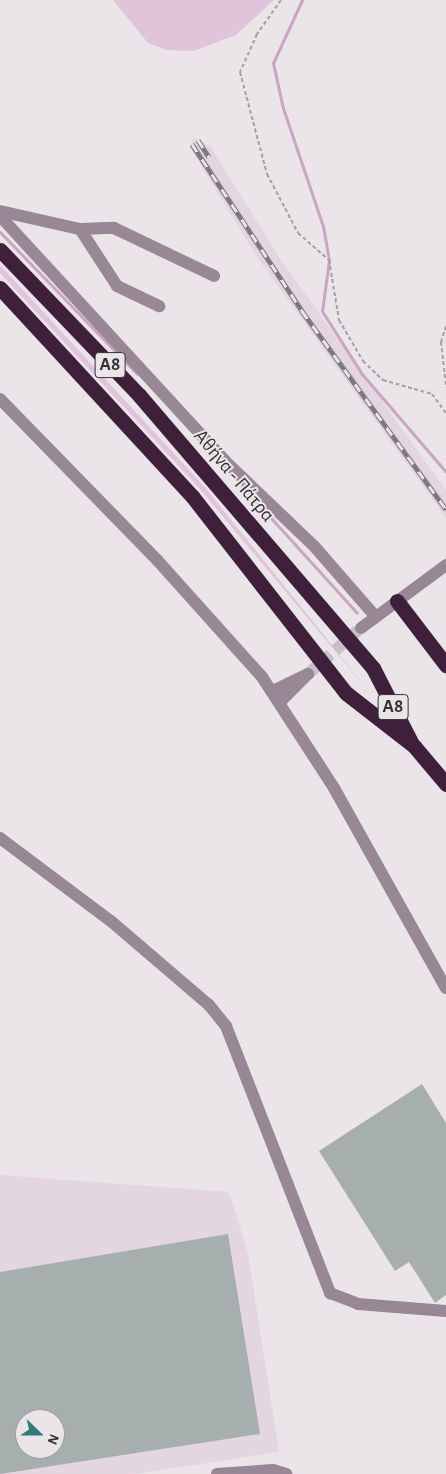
<!DOCTYPE html>
<meta charset="utf-8">
<style>
body{margin:0}
#map{position:relative;width:446px;height:1474px;overflow:hidden;background:#ebe5e9;font-family:"Alegreya Sans",sans-serif}
div>[style]{position:absolute}
.built>*{inset:0;background:#e3d6e0}
.green>*{inset:0;background:#e0c4da}
.stream>*{height:3px;margin:-1.5px;padding:0 1.5px;transform-origin:1.5px;border-radius:1.5px;background:#cba5c4}
.building>*{inset:0;background:#a6afae}
.minor-tunnel>*{height:12px;margin-top:-6px;transform-origin:0;background:repeating-linear-gradient(90deg,#c7c1c5 0 12px,transparent 0 18px)}
.path>*{height:2px;margin-top:-1px;transform-origin:0;background:repeating-linear-gradient(90deg,#a5a0a3 0 4px,transparent 0 6.5px)}
.minor>*{height:12px;margin:-6px;padding:0 6px;transform-origin:6px;border-radius:6px;background:#988794}
.highway>*{height:15px;margin:-7.5px;padding:0 7.5px;transform-origin:7.5px;border-radius:7.5px;background:#3e203a}
.rail>*{height:5px;margin-top:-2.5px;transform-origin:0;background:repeating-linear-gradient(90deg,#ebe5e9 0 9px,#797477 0 18px);box-sizing:border-box;border-block:1px solid #797477}
span{translate:-50% -50%;white-space:nowrap;text-align:center;line-height:1.15;-webkit-text-stroke:4px #ebe5e9;paint-order:stroke}
.shield-label span{padding:1px 4px;background:#ebe5e9;border:1px solid;border-radius:4px;-webkit-text-stroke-width:0}
.shield-label{font-size:19px;color:#353234;font-weight:700}
.street-label{font-size:20px;color:#353234}
.north{position:absolute;left:15px;top:1409px;width:50px;height:50px;box-sizing:border-box;background:#ebe5e9;border:1px solid #a29da1;border-radius:50%;rotate:112deg;font-size:14px;font-weight:700;line-height:20px;text-align:center;color:#353234}
.north::after{content:'';display:block;margin:auto;width:18px;height:22px;background:#307978;clip-path:polygon(50% 0,100% 100%,50% 72%,0 100%)}
</style>
<div id="map">
<div class="built">
<div style="clip-path:polygon(193px 137px,210px 146px,281px 260px,446px 490px,446px 518px,256px 256px,190px 147px)"></div>
<div style="clip-path:polygon(evenodd,0 1175px,229px 1192px,248px 1253px,279px 1452px,135px 1474px,0 1474px,0 1175px,25px 1419px,55px 1419px,55px 1449px,25px 1449px,25px 1419px)"></div>
</div>
<div class="green">
<div style="clip-path:polygon(113px 0,274px 0,236px 35px,194px 51px,166px 50px,148px 43px)"></div>
<div style="clip-path:polygon(0 265px,203px 485px,372px 695px,199px 488px,0 273px)"></div>
</div>
<div class="stream">
<div style="left:302px;top:0;width:69px;rotate:114.7deg"></div>
<div style="left:273px;top:63px;width:46px;rotate:77.5deg"></div>
<div style="left:283px;top:108px;width:125px;rotate:71.3deg"></div>
<div style="left:323px;top:226px;width:35px;rotate:80deg"></div>
<div style="left:329px;top:260px;width:51px;rotate:97.8deg"></div>
<div style="left:322px;top:311px;width:75px;rotate:57.6deg"></div>
<div style="left:362px;top:374px;width:129px;rotate:49.4deg"></div>
<div style="left:0;top:232px;width:197px;rotate:46deg"></div>
<div style="left:242px;top:486px;width:171px;rotate:47.8deg"></div>
</div>
<div class="building">
<div style="clip-path:polygon(422px 1084px,446px 1123px,446px 1295px,435px 1303px,409px 1262px,395px 1271px,319px 1151px)"></div>
<div style="clip-path:polygon(evenodd,228px 1234px,260px 1434px,0 1474px,0 1272px,228px 1234px,25px 1419px,55px 1419px,55px 1449px,25px 1449px,25px 1419px)"></div>
</div>
<div class="minor-tunnel">
<div style="left:308px;top:674px;width:70px;rotate:-41deg"></div>
</div>
<div class="path">
<div style="left:281px;top:0;width:42px;rotate:125.2deg"></div>
<div style="left:257px;top:34px;width:42px;rotate:114.1deg"></div>
<div style="left:240px;top:72px;width:106px;rotate:75.2deg"></div>
<div style="left:267px;top:174px;width:67px;rotate:62.3deg"></div>
<div style="left:298px;top:233px;width:41px;rotate:41.1deg"></div>
<div style="left:329px;top:260px;width:61px;rotate:80.5deg"></div>
<div style="left:339px;top:320px;width:48px;rotate:59.7deg"></div>
<div style="left:363px;top:361px;width:28px;rotate:44deg"></div>
<div style="left:383px;top:380px;width:51px;rotate:15.9deg"></div>
<div style="left:432px;top:394px;width:24px;rotate:54deg"></div>
<div style="left:446px;top:326px;width:17px;rotate:107deg"></div>
<div style="left:441px;top:342px;width:43px;rotate:83.4deg"></div>
</div>
<div class="minor">
<div style="left:0;top:211px;width:82px;rotate:12.7deg"></div>
<div style="left:80px;top:229px;width:34px;rotate:-2deg"></div>
<div style="left:114px;top:228px;width:111px;rotate:25.6deg"></div>
<div style="left:0;top:216px;width:333px;rotate:47.4deg"></div>
<div style="left:225px;top:461px;width:123px;rotate:43.7deg"></div>
<div style="left:314px;top:546px;width:94px;rotate:48.9deg"></div>
<div style="left:80px;top:229px;width:68px;rotate:57deg"></div>
<div style="left:117px;top:286px;width:47px;rotate:25.5deg"></div>
<div style="left:0;top:399px;width:226px;rotate:45.7deg"></div>
<div style="left:158px;top:561px;width:156px;rotate:48.1deg"></div>
<div style="left:262px;top:677px;width:132px;rotate:57deg"></div>
<div style="left:334px;top:788px;width:229px;rotate:60.8deg"></div>
<div style="left:361px;top:628px;width:106px;rotate:-36.5deg"></div>
<div style="left:273px;top:691px;width:39px;rotate:-26deg"></div>
<div style="left:281px;top:701px;width:38px;rotate:-45deg"></div>
<div style="left:0;top:838px;width:140px;rotate:36.9deg"></div>
<div style="left:112px;top:922px;width:128px;rotate:40.6deg"></div>
<div style="left:209px;top:1005px;width:27px;rotate:51deg"></div>
<div style="left:226px;top:1026px;width:287px;rotate:68.7deg"></div>
<div style="left:330px;top:1293px;width:30px;rotate:21deg"></div>
<div style="left:358px;top:1304px;width:88px;rotate:4.5deg"></div>
<div style="left:217px;top:1474px;width:56px;rotate:-4.1deg"></div>
<div style="left:273px;top:1470px;width:14px;rotate:17deg"></div>
</div>
<div class="highway">
<div style="left:0;top:250px;width:201px;rotate:46.2deg"></div>
<div style="left:139px;top:395px;width:360px;rotate:49.4deg"></div>
<div style="left:373px;top:668px;width:83px;rotate:62.8deg"></div>
<div style="left:0;top:288px;width:283px;rotate:47.3deg"></div>
<div style="left:192px;top:496px;width:250px;rotate:52deg"></div>
<div style="left:346px;top:693px;width:86px;rotate:37.9deg"></div>
<div style="left:414px;top:746px;width:50px;rotate:49.9deg"></div>
<div style="left:397px;top:601px;width:81px;rotate:52.6deg"></div>
</div>
<div class="rail">
<div style="left:198px;top:140px;width:20px;rotate:57deg"></div>
<div style="left:192px;top:144px;width:200px;rotate:56.6deg"></div>
<div style="left:302px;top:311px;width:245px;rotate:54deg"></div>
</div>
<div class="shield-label">
<span style="left:110px;top:365px">Α8</span>
<span style="left:393px;top:707px">Α8</span>
</div>
<div class="street-label">
<span style="left:234px;top:476px;rotate:50deg">Αθήνα - Πάτρα</span>
</div>
<div class="north">N</div>
</div>
